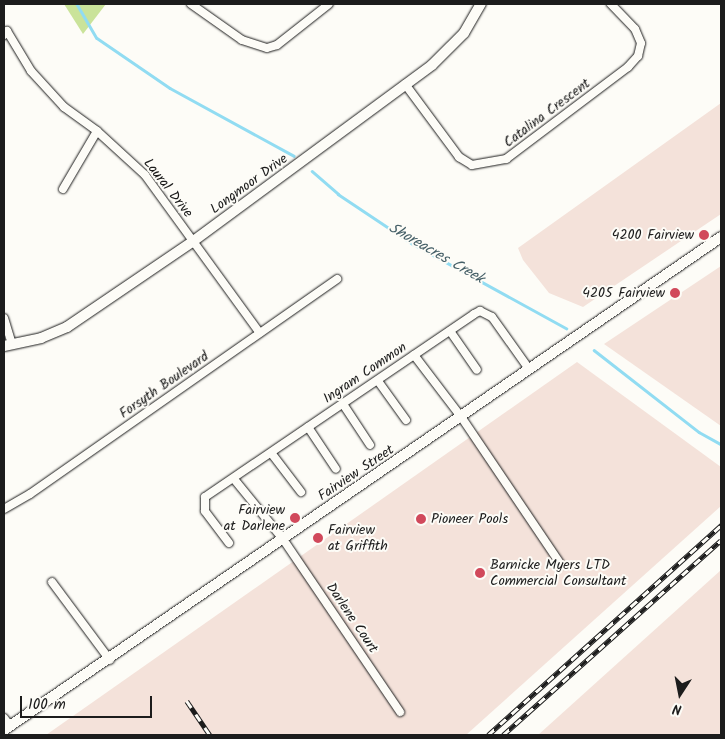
<!DOCTYPE html>
<style>
body{margin:0}
#map{position:relative;width:725px;height:739px;overflow:hidden;background:#fdfcf7;font-family:Kalam,sans-serif}
div>[style]{position:absolute}
.built>*{inset:0;background:#f4e2da}
.green>*{inset:0;background:#cae39a}
.stream>*{height:2.5px;margin:-1.25px;padding:0 1.25px;transform-origin:1.25px;border-radius:1.25px;background:#91dcf2}
.roads{filter:drop-shadow(0 0 1px #1c1c1c) drop-shadow(0 0 1px #1c1c1c)}
.street>*{height:8px;margin:-4px;padding:0 4px;transform-origin:4px;border-radius:4px;background:#fdfcf7}
.secondary>*{height:10px;margin:-5px;padding:0 5px;transform-origin:5px;border-radius:5px;background:#fdfcf7}
.rail>*{height:4.5px;margin-top:-2.25px;transform-origin:0;background:repeating-linear-gradient(90deg,#fdfcf7 0 8px,#1c1c1c 0 16px);box-sizing:border-box;border-block:1px solid #1c1c1c}
.dots>*{width:14px;height:14px;translate:-50% -50%;box-sizing:border-box;border:2px solid #fdfcf7;border-radius:50%}
span{translate:-50% -50%;white-space:nowrap;text-align:center;line-height:1.15;-webkit-text-stroke:4px #fdfcf7;paint-order:stroke}
.street-label{font-size:14px;color:#1c1c1c}
.poi-label{font-size:14px;color:#1c1c1c}
.right{translate:-100% -50%;text-align:right}
.left{translate:0 -50%;text-align:left}
.water-label{font-size:15px;color:#455f67;font-style:italic}
.frame{position:absolute;inset:0;border:5px solid #1c1c1c;pointer-events:none}
.north{position:absolute;left:655px;top:669px;width:50px;height:50px;-webkit-text-stroke:4px #fdfcf7;paint-order:stroke;rotate:191deg;font-size:14px;font-weight:700;line-height:20px;text-align:center;color:#1c1c1c}
.north::after{content:'';display:block;margin:auto;width:18px;height:22px;background:#1c1c1c;clip-path:polygon(50% 0,100% 100%,50% 72%,0 100%)}
.scale{position:absolute;left:20px;top:696px;width:132px;height:22px;box-sizing:border-box;border:2px solid #1c1c1c;border-top:0;padding-left:6px;font-size:15px;line-height:18px;white-space:nowrap;color:#1c1c1c;-webkit-text-stroke:4px #fdfcf7;paint-order:stroke}
</style>
<div id="map">
<div class="built">
<div style="clip-path:polygon(721px 103px,721px 214px,583px 307px,549px 293px,523px 260px,518px 248px)"></div>
<div style="clip-path:polygon(721px 266px,721px 426px,604px 344px)"></div>
<div style="clip-path:polygon(577px 362px,721px 467px,721px 506px,466px 735px,46px 735px)"></div>
<div style="clip-path:polygon(721px 570px,721px 735px,538px 735px)"></div>
</div>
<div class="green">
<div style="clip-path:polygon(64px 4px,106px 4px,83px 34px)"></div>
</div>
<div class="stream">
<div style="left:77px;top:4px;width:39px;rotate:60deg"></div>
<div style="left:97px;top:38px;width:88px;rotate:34.4deg"></div>
<div style="left:170px;top:88px;width:141px;rotate:28.7deg"></div>
<div style="left:312px;top:171px;width:35px;rotate:41deg"></div>
<div style="left:338px;top:194px;width:90px;rotate:33.7deg"></div>
<div style="left:413px;top:244px;width:175px;rotate:28.8deg"></div>
<div style="left:594px;top:350px;width:133px;rotate:38deg"></div>
<div style="left:699px;top:432px;width:25px;rotate:29deg"></div>
</div>
<div class="roads">
<div class="street">
<div style="left:191px;top:4px;width:62px;rotate:35.2deg"></div>
<div style="left:242px;top:40px;width:26px;rotate:18deg"></div>
<div style="left:267px;top:48px;width:10px;rotate:-17deg"></div>
<div style="left:277px;top:45px;width:66px;rotate:-38.3deg"></div>
<div style="left:4px;top:35px;width:5px;rotate:-53deg"></div>
<div style="left:7px;top:31px;width:47px;rotate:59deg"></div>
<div style="left:31px;top:71px;width:49px;rotate:47.5deg"></div>
<div style="left:64px;top:107px;width:41px;rotate:36deg"></div>
<div style="left:97px;top:131px;width:65px;rotate:42.5deg"></div>
<div style="left:145px;top:175px;width:195px;rotate:54deg"></div>
<div style="left:405px;top:84px;width:91px;rotate:53.5deg"></div>
<div style="left:459px;top:157px;width:15px;rotate:32deg"></div>
<div style="left:472px;top:165px;width:35px;rotate:-10deg"></div>
<div style="left:506px;top:159px;width:153px;rotate:-37deg"></div>
<div style="left:628px;top:67px;width:15px;rotate:-48deg"></div>
<div style="left:638px;top:56px;width:13px;rotate:-77deg"></div>
<div style="left:641px;top:43px;width:15px;rotate:-113deg"></div>
<div style="left:635px;top:29px;width:35px;rotate:-134deg"></div>
<div style="left:63px;top:189px;width:67px;rotate:-59.6deg"></div>
<div style="left:4px;top:318px;width:27px;rotate:73deg"></div>
<div style="left:450px;top:331px;width:47px;rotate:55.3deg"></div>
<div style="left:414px;top:355px;width:79px;rotate:52.7deg"></div>
<div style="left:462px;top:418px;width:177px;rotate:56deg"></div>
<div style="left:378px;top:381px;width:48px;rotate:54.3deg"></div>
<div style="left:343px;top:404px;width:49px;rotate:56.6deg"></div>
<div style="left:308px;top:427px;width:50px;rotate:56.3deg"></div>
<div style="left:272px;top:454px;width:48px;rotate:52.7deg"></div>
<div style="left:234px;top:479px;width:77px;rotate:50.8deg"></div>
<div style="left:283px;top:539px;width:209px;rotate:55.9deg"></div>
<div style="left:4px;top:509px;width:30px;rotate:-30deg"></div>
<div style="left:30px;top:494px;width:375px;rotate:-35deg"></div>
<div style="left:229px;top:543px;width:40px;rotate:-127deg"></div>
<div style="left:205px;top:511px;width:14px;rotate:-90deg"></div>
<div style="left:205px;top:497px;width:325px;rotate:-34.2deg"></div>
<div style="left:474px;top:314px;width:7px;rotate:-27deg"></div>
<div style="left:480px;top:311px;width:13px;rotate:27deg"></div>
<div style="left:492px;top:317px;width:64px;rotate:54.6deg"></div>
<div style="left:52px;top:582px;width:97px;rotate:53.4deg"></div>
<div style="left:4px;top:718px;width:10px;rotate:53deg"></div>
</div>
<div class="secondary">
<div style="left:4px;top:346px;width:38px;rotate:-12deg"></div>
<div style="left:41px;top:338px;width:28px;rotate:-23deg"></div>
<div style="left:67px;top:327px;width:151px;rotate:-34.2deg"></div>
<div style="left:192px;top:242px;width:298px;rotate:-36.4deg"></div>
<div style="left:432px;top:65px;width:45px;rotate:-45deg"></div>
<div style="left:464px;top:33px;width:34px;rotate:-60deg"></div>
<div style="left:4px;top:730px;width:870px;rotate:-34.51deg"></div>
</div>
</div>
<div class="rail">
<div style="left:187px;top:701px;width:41px;rotate:55.9deg"></div>
<div style="left:488px;top:735px;width:314px;rotate:-42deg"></div>
<div style="left:503px;top:735px;width:292px;rotate:-41.8deg"></div>
</div>
<div class="dots">
<div style="left:704px;top:235px;background:#d1495b"></div>
<div style="left:675px;top:293px;background:#d1495b"></div>
<div style="left:295px;top:518px;background:#d1495b"></div>
<div style="left:421px;top:519px;background:#d1495b"></div>
<div style="left:318px;top:538px;background:#d1495b"></div>
<div style="left:480px;top:573px;background:#d1495b"></div>
</div>
<div class="street-label">
<span style="left:547px;top:113px;rotate:-37deg">Catalina Crescent</span>
<span style="left:249px;top:184px;rotate:-36deg">Longmoor Drive</span>
<span style="left:168px;top:188px;rotate:52deg">Laural Drive</span>
<span style="left:365px;top:373px;rotate:-34deg">Ingram Common</span>
<span style="left:164px;top:385px;rotate:-35deg">Forsyth Boulevard</span>
<span style="left:356px;top:473px;rotate:-34deg">Fairview Street</span>
<span style="left:352px;top:618px;rotate:56deg">Darlene Court</span>
</div>
<div class="poi-label">
<span class="right" style="left:694px;top:235px">4200 Fairview</span>
<span class="right" style="left:665px;top:293px">4205 Fairview</span>
<span class="right" style="left:285px;top:518px">Fairview<br>at Darlene</span>
<span class="left" style="left:431px;top:519px">Pioneer Pools</span>
<span class="left" style="left:328px;top:538px">Fairview<br>at Griffith</span>
<span class="left" style="left:490px;top:573px">Barnicke Myers LTD<br>Commercial Consultant</span>
</div>
<div class="water-label">
<span style="left:436px;top:254px;rotate:30deg">Shoreacres Creek</span>
</div>
<div class="frame"></div>
<div class="north">N</div>
<div class="scale">100 m</div>
</div>
